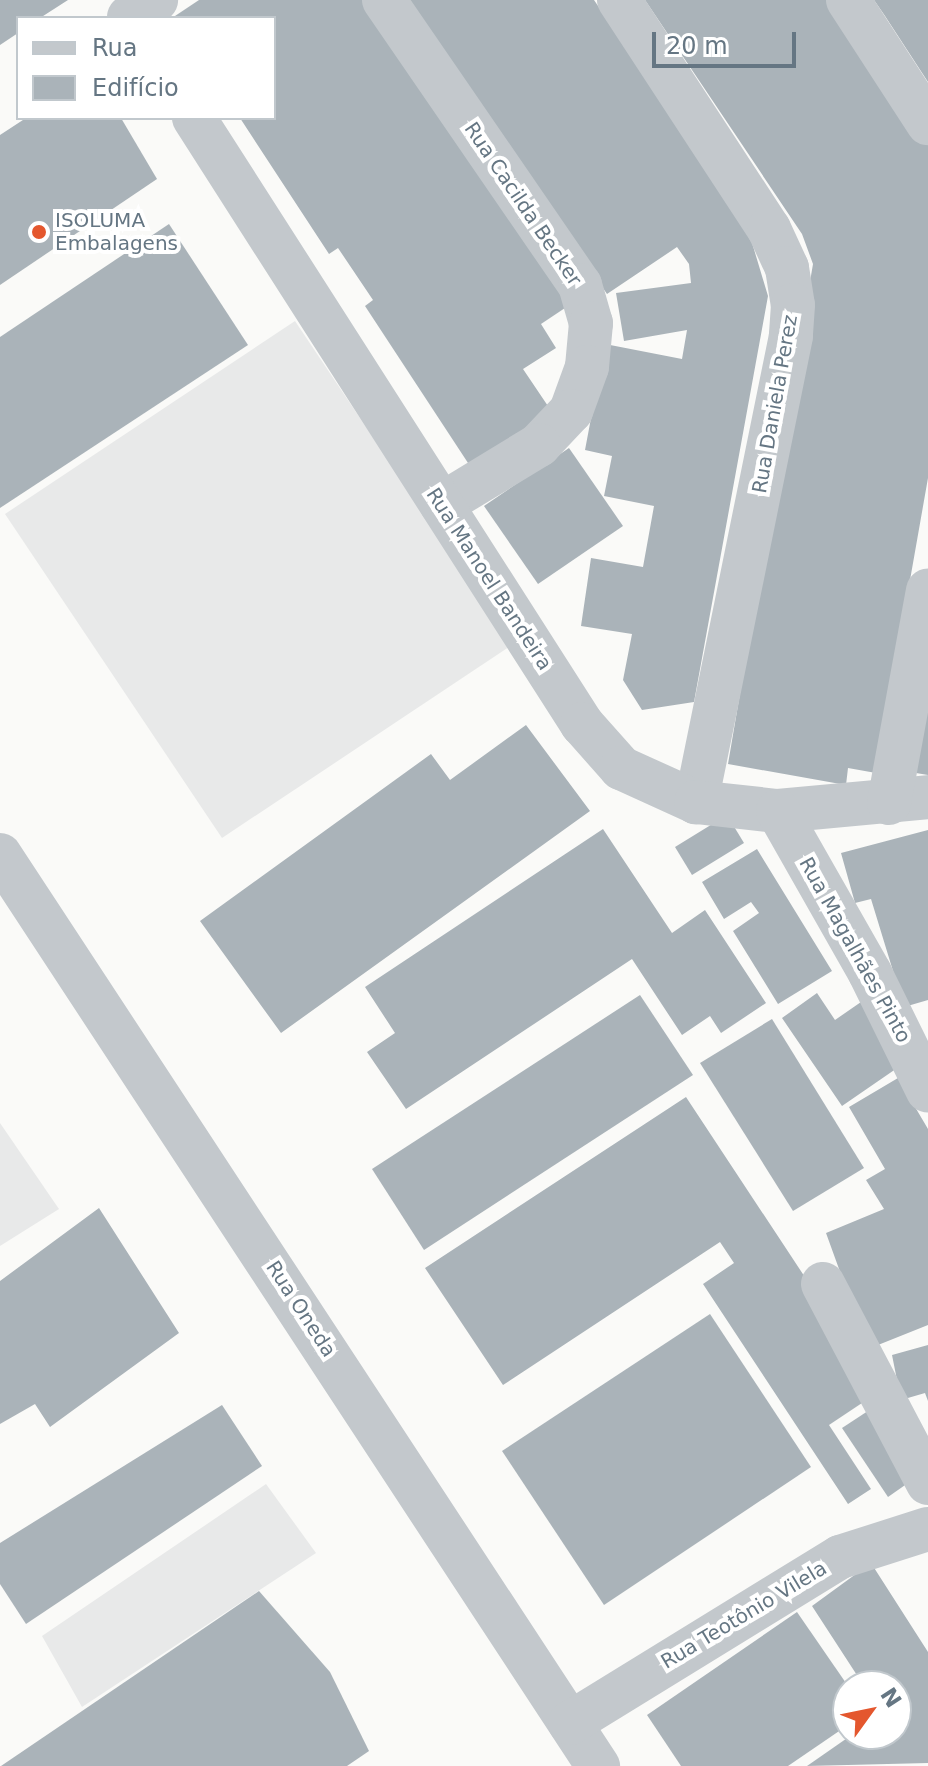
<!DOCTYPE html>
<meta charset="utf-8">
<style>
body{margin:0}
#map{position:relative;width:928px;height:1766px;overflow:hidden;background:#fafaf8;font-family:"DejaVu Sans",sans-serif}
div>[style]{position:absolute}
.built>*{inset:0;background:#e8e9e9}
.building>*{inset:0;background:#aab3b9}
.minor>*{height:44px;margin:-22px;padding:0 22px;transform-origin:22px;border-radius:22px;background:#c3c8cc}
.dots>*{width:22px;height:22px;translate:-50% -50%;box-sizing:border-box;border:4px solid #fff;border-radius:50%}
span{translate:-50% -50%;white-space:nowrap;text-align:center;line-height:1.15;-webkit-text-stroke:8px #fff;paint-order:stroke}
.street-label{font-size:20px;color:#657683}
.poi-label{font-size:20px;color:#657683}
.left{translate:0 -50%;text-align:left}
.legend{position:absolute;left:16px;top:16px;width:260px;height:104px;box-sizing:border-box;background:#fff;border:2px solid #c1c8cd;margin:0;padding:10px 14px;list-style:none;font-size:24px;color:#657683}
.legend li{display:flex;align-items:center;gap:16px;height:40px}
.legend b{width:40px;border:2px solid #c1c8cd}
.north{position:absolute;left:832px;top:1670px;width:80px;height:80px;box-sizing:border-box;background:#fff;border:2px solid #c1c8cd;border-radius:50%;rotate:57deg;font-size:22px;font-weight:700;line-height:32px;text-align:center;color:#657683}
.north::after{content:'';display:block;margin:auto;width:28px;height:36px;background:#e4572e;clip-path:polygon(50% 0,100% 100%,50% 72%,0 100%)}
.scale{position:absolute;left:652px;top:32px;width:144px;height:36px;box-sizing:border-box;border:4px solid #657683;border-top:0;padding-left:10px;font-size:24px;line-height:28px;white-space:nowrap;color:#657683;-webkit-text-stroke:6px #fff;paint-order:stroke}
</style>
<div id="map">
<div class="built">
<div style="clip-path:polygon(295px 321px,512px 645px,222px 838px,5px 514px)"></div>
<div style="clip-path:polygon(0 1123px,59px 1209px,0 1246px)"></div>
<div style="clip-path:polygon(266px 1484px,316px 1553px,82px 1707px,42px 1636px)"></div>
</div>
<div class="building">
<div style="clip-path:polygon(0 0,68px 0,40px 18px,18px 18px,18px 33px,0 45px)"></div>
<div style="clip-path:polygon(199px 0,372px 0,571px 304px,541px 324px,556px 348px,523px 369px,552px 412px,470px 466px,365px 306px,373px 300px,338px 248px,329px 254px,240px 118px,274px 118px,274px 18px,172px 18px)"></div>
<div style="clip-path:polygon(407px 0,594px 0,747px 226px,768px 296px,694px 702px,642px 710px,623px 680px,632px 634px,581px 626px,591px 558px,643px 567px,654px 506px,604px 496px,612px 456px,585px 450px,605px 344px,682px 359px,687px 330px,624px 341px,616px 293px,691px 283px,689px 264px,677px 247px,607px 294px)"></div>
<div style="clip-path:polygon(645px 0,836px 0,928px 141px,928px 478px,876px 773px,848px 768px,846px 785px,728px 764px,813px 264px,802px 234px)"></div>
<div style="clip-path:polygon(874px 0,928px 0,928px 82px,885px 16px)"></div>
<div style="clip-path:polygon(26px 118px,121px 118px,157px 179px,0 285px,0 135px)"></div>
<div style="clip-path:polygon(169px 224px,248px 345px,0 508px,0 337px)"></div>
<div style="clip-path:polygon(569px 448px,623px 526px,538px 584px,484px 506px)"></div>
<div style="clip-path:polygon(928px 650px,928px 775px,904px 771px)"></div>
<div style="clip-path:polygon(526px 725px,590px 811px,281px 1033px,200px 921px,431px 754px,450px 780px)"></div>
<div style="clip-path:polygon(727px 815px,744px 843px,692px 875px,675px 847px)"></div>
<div style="clip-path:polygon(603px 829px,672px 933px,705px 910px,766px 1003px,721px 1033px,710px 1016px,682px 1035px,632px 959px,406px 1109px,367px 1052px,395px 1033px,365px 987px)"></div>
<div style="clip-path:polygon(928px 830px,928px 1000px,904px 1007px,871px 899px,855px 903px,841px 853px)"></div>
<div style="clip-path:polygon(757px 849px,832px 971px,778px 1004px,733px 931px,759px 913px,751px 902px,724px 919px,702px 882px)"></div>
<div style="clip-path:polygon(817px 993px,835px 1020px,861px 1002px,903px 1064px,842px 1106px,782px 1018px)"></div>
<div style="clip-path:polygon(640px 995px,693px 1075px,424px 1250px,372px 1169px)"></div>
<div style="clip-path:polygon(772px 1019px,864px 1168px,793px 1211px,700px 1063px)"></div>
<div style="clip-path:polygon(898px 1078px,928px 1129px,928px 1325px,868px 1349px,826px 1233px,884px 1209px,866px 1180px,885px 1169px,849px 1107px)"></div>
<div style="clip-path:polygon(686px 1097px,859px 1359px,868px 1399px,829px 1425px,871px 1489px,848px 1504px,703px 1284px,734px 1263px,720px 1242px,503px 1385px,425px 1268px)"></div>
<div style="clip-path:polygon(99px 1208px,179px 1333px,50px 1427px,35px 1404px,0 1424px,0 1281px)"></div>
<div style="clip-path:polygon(710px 1314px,811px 1467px,604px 1605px,502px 1451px)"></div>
<div style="clip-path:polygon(928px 1345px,928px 1401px,925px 1393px,901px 1400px,892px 1355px)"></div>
<div style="clip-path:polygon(222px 1405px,262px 1466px,26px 1624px,0 1584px,0 1543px)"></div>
<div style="clip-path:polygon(874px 1407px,918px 1476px,888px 1497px,842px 1428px)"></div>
<div style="clip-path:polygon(871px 1563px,928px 1652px,928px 1763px,807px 1766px,853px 1734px,896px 1734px,896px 1686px,864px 1686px,812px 1606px)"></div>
<div style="clip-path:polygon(259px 1591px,330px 1672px,369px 1751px,347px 1766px,1px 1766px)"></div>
<div style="clip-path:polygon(797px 1612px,848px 1686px,848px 1725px,788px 1766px,681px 1766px,647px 1715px)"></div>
</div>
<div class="minor">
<div style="left:384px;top:0;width:346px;rotate:55.5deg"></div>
<div style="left:580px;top:285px;width:40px;rotate:74deg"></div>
<div style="left:591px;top:323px;width:44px;rotate:95.2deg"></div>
<div style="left:587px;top:367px;width:47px;rotate:110deg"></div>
<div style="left:571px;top:411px;width:47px;rotate:133.3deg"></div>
<div style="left:539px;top:445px;width:114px;rotate:148.7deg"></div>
<div style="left:619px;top:0;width:274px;rotate:56.8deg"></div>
<div style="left:769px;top:229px;width:43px;rotate:65.2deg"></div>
<div style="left:787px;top:268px;width:37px;rotate:81deg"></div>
<div style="left:793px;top:305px;width:31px;rotate:94deg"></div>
<div style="left:791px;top:336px;width:476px;rotate:101.5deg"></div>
<div style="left:848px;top:0;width:147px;rotate:57deg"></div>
<div style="left:129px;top:17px;width:32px;rotate:-32deg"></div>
<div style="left:194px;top:118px;width:720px;rotate:57.37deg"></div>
<div style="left:582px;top:724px;width:59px;rotate:48.4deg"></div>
<div style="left:621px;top:768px;width:82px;rotate:24.4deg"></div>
<div style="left:696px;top:802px;width:82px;rotate:6.3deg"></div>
<div style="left:778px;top:811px;width:151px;rotate:-5.3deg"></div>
<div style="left:889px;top:803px;width:216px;rotate:-79.6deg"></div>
<div style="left:778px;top:811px;width:186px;rotate:60.4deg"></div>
<div style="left:870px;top:973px;width:131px;rotate:63.8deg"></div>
<div style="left:0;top:855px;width:1090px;rotate:56.72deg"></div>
<div style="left:823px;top:1284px;width:225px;rotate:62.2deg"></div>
<div style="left:570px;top:1723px;width:317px;rotate:-31.6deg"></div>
<div style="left:840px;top:1557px;width:92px;rotate:-17.7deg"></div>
</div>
<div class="dots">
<div style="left:39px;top:232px;background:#e4572e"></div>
</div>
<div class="street-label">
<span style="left:523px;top:204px;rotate:56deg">Rua Cacilda Becker</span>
<span style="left:775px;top:404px;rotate:-80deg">Rua Daniela Perez</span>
<span style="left:489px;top:579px;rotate:57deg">Rua Manoel Bandeira</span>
<span style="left:855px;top:950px;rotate:61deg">Rua Magalhães Pinto</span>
<span style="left:301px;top:1309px;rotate:57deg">Rua Oneda</span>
<span style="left:744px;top:1615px;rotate:-31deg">Rua Teotônio Vilela</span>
</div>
<div class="poi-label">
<span class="left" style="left:55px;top:232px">ISOLUMA<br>Embalagens</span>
</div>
<ul class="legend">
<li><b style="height:10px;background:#c3c8cc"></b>Rua</li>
<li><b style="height:22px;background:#aab3b9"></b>Edifício</li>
</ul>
<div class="north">N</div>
<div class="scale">20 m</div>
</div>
